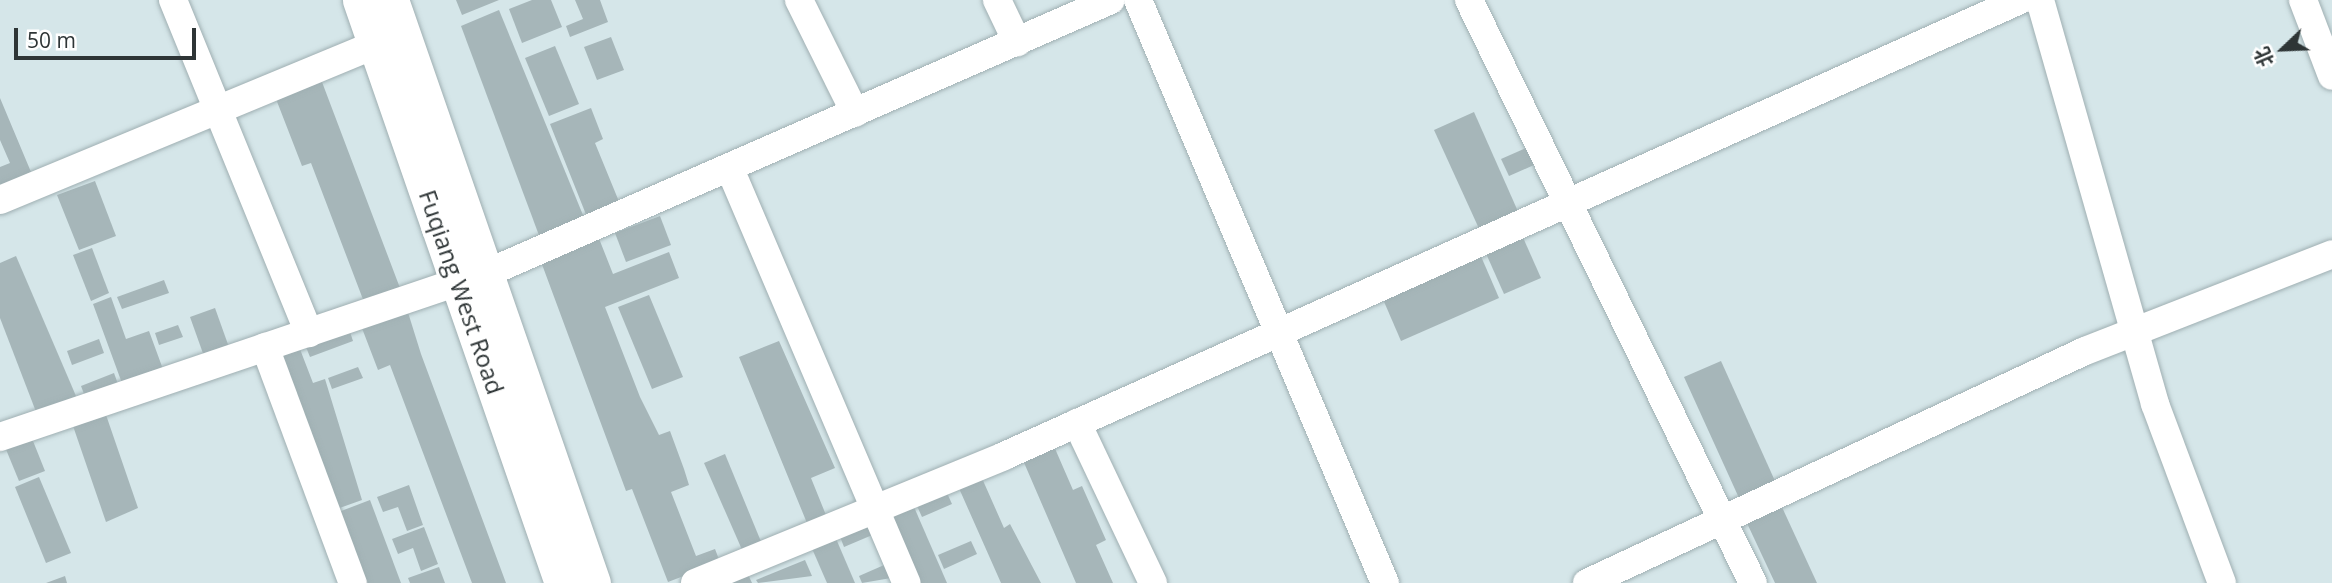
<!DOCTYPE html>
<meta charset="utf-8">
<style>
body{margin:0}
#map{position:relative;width:2332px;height:583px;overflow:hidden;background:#d5e6e9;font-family:"Open Sans","Noto Sans SC",sans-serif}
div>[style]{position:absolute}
.building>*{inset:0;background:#a6b6b9}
.roads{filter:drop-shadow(0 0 2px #9fafb2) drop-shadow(0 0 2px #9fafb2)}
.minor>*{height:28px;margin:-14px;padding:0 14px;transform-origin:14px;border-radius:14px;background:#fff}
.major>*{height:37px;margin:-18.5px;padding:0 18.5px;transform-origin:18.5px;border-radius:18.5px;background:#fff}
span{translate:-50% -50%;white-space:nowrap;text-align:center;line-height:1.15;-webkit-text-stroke:6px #fff;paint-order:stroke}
.street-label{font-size:24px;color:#2e3536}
.north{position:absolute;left:2248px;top:14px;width:70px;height:70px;-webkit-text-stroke:5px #fff;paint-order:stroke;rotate:247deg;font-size:19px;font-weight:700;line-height:28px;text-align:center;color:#2e3536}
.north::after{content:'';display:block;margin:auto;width:24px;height:32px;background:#2e3536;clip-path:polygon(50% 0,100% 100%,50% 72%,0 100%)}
.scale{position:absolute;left:14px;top:28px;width:182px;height:32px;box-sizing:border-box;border:4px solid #2e3536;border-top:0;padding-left:9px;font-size:21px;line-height:24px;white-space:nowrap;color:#2e3536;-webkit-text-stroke:5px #fff;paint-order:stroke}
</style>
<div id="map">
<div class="building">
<div style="clip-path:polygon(456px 0,499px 0,462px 15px)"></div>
<div style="clip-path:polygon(532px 0,551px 0,562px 27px,522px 43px,509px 9px)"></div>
<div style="clip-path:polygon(575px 0,600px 0,608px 22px,570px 37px,566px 26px,583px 19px)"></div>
<div style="clip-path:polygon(499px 10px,585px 220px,540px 238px,461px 26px)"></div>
<div style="clip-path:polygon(611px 37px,624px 70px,597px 80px,584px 47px)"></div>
<div style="clip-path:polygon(555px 46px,579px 104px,549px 116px,525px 58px)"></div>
<div style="clip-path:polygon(322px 82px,400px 288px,364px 302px,311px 163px,302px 166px,276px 99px)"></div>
<div style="clip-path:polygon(0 98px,31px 172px,0 186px,0 167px,10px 163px,0 140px)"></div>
<div style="clip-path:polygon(591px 108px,603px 139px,595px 143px,620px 204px,587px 217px,550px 124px)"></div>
<div style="clip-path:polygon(1474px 112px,1520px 216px,1481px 233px,1434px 130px)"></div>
<div style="clip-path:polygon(1526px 148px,1534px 165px,1509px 176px,1501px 159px)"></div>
<div style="clip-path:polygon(95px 181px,116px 236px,79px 250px,57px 195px)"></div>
<div style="clip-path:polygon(660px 216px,671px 245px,626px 262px,615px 233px)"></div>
<div style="clip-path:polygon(1521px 233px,1541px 278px,1504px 294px,1484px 249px)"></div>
<div style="clip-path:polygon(598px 236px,613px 274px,669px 252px,679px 278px,605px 307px,640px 397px,659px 435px,670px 431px,684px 469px,689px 485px,671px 492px,696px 556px,715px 549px,720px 562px,668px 582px,632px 489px,626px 491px,540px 259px)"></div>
<div style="clip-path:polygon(92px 248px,109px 293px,91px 301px,73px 255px)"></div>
<div style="clip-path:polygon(1480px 254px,1499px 298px,1401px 341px,1382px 297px)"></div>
<div style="clip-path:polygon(16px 256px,79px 403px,38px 417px,0 318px,0 263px)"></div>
<div style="clip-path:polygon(164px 280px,169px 293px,122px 309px,117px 297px)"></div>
<div style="clip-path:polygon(649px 295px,683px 377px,652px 389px,618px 307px)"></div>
<div style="clip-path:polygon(111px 297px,126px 339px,149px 331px,164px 372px,123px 386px,93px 304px)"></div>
<div style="clip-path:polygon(406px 306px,421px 354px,506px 583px,472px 583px,390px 365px,378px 370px,360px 323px)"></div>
<div style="clip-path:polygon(215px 308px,230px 350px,205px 359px,190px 317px)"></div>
<div style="clip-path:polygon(178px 325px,183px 337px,159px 345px,155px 333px)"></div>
<div style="clip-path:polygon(348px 326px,353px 341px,310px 357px,304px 342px)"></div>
<div style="clip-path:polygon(99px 339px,104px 353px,72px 365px,67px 351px)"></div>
<div style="clip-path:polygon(779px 341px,835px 468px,811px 478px,828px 520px,809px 528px,739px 357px)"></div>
<div style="clip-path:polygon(298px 344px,313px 383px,325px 379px,362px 500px,334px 510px,275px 352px)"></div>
<div style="clip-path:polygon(1721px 361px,1775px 481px,1739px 498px,1684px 377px)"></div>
<div style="clip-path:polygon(358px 367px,363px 378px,332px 389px,328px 378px)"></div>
<div style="clip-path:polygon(114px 373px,119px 387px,86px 399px,81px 386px)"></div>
<div style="clip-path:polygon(105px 412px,138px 508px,106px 522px,73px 426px)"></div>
<div style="clip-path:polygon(31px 436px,45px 471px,19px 481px,5px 447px)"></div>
<div style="clip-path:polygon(1053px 444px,1073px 490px,1082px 486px,1106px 540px,1096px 545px,1113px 583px,1076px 583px,1022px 458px)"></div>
<div style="clip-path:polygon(725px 454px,762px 544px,743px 552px,704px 463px)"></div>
<div style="clip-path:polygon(981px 476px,1004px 528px,1010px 524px,1041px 583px,1001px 583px,958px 486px)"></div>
<div style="clip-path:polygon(39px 477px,71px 553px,46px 563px,15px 487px)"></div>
<div style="clip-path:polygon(409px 485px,423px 525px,407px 531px,398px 507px,383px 512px,377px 497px)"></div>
<div style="clip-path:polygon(947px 493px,952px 504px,922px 517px,917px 506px)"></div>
<div style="clip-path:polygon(370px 500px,401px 583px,362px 583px,336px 513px)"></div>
<div style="clip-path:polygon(1781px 505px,1817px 583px,1775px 583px,1746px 521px)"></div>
<div style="clip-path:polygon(914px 507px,947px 583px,919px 583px,890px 517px)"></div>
<div style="clip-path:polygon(871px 520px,877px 533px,844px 547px,839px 534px)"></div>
<div style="clip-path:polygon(424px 527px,438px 564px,421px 571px,413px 548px,398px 554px,392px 539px)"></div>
<div style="clip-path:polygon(834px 534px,855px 583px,827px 583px,810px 544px)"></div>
<div style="clip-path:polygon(971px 541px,977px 554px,944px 569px,938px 555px)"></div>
<div style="clip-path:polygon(805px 560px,812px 576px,758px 583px,756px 580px)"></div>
<div style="clip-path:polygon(891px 562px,897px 577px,862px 583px,859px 576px)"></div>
<div style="clip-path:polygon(439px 567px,445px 583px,410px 583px,408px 578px)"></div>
<div style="clip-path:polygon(746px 570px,752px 583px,713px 583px)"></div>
<div style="clip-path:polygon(65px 576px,67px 583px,46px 583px)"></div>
</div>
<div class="roads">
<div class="minor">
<div style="left:173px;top:0;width:360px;rotate:67.8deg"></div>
<div style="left:799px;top:0;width:126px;rotate:63.6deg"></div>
<div style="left:997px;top:0;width:47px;rotate:64.5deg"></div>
<div style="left:1138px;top:0;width:633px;rotate:67.04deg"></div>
<div style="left:1469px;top:0;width:648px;rotate:64.03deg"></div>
<div style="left:2040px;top:0;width:420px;rotate:74.1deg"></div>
<div style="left:2155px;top:404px;width:191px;rotate:69.5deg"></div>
<div style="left:2303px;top:0;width:81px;rotate:69.1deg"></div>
<div style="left:730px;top:169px;width:450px;rotate:66.9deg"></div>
<div style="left:0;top:200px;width:407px;rotate:-22.5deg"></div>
<div style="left:485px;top:274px;width:683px;rotate:-23.64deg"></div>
<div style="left:265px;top:347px;width:252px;rotate:69.6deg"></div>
<div style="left:1077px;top:423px;width:177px;rotate:64.6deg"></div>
<div style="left:0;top:437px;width:484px;rotate:-18.7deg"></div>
<div style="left:695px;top:583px;width:334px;rotate:-22.3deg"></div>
<div style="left:1004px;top:456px;width:1114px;rotate:-24.17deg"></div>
<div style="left:1587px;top:583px;width:549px;rotate:-24.98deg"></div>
<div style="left:2085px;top:351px;width:265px;rotate:-21.4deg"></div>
</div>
<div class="major">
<div style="left:361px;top:0;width:617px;rotate:70.89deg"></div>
<div style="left:390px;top:0;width:617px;rotate:70.89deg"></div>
</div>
</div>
<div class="street-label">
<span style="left:462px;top:292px;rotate:71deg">Fuqiang West Road</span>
</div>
<div class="north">北</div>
<div class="scale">50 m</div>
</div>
